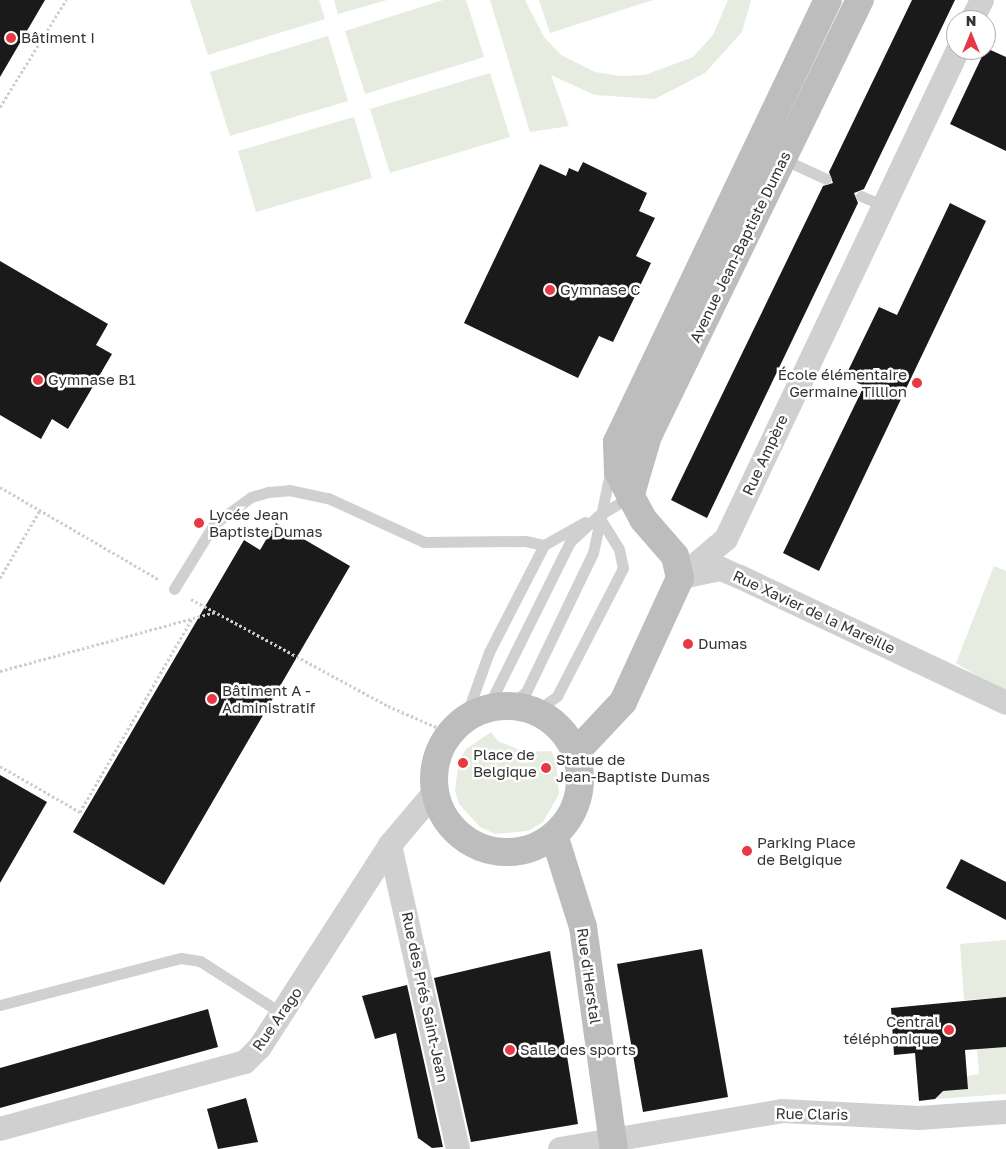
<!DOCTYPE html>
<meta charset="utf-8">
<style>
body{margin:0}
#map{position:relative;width:1006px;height:1149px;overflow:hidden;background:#fff;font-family:"Golos Text",sans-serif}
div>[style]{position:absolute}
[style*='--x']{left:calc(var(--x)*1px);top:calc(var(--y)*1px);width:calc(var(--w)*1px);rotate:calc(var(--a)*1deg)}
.green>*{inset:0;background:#e6ecdf}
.building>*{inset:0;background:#1a1a1a}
.path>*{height:3px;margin-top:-1.5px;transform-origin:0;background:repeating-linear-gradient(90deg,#cdcdcd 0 2.5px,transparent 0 5px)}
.lane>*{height:11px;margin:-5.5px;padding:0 5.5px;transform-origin:5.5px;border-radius:5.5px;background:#d0d0d0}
.street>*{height:24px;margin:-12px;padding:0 12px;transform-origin:12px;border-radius:12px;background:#d0d0d0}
.secondary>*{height:28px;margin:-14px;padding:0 14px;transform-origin:14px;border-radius:14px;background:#bdbdbd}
.secondary>.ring{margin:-14px;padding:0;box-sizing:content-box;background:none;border:28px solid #bdbdbd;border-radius:50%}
.dots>*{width:14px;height:14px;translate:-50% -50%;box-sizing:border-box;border:2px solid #fff;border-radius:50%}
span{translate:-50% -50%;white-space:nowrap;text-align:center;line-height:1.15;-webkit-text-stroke:5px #fff;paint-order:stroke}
.poi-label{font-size:15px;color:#333}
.left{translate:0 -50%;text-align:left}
.right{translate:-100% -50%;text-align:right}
.street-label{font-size:15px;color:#333}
.north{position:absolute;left:946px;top:10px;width:50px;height:50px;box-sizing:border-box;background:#fff;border:1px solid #adadad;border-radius:50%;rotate:0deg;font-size:14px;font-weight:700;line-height:20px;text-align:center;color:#333}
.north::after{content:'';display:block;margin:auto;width:18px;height:22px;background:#e63946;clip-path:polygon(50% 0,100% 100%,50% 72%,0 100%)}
</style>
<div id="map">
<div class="green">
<i style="clip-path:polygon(190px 0,319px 0,325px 19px,208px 55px)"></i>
<i style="clip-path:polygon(334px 0,387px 0,338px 14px)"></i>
<i style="clip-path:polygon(443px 0,466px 0,484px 57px,365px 94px,345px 31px)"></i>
<i style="clip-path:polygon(490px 0,525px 0,544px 37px,561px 55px,595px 72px,620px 76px,645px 75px,693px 57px,713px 35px,728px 0,751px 0,742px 32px,705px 73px,655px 99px,595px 95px,551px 75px,569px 126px,530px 132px)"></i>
<i style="clip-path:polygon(539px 0,653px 0,550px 33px)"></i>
<i style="clip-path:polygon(328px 36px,348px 101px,230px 136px,210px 72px)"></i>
<i style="clip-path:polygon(490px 73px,510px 137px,390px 173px,370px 109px)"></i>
<i style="clip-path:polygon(354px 117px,372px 178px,256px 212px,238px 151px)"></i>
<i style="clip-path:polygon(994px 566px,1006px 571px,1006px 694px,956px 663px)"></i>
<i style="clip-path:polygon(491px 732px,498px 741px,525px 752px,551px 751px,556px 761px,559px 794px,543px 822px,528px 831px,495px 834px,480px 827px,459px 804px,455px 790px,459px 761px,466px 749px)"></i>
<i style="clip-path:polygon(1006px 940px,1006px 997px,964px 1000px,960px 944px)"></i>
<i style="clip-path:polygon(1006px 1047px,1006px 1094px,935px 1099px,943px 1091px,968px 1089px,967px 1076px,979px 1074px,977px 1049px)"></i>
</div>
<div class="building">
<i style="clip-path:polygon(0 0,45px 0,0 77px)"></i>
<i style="clip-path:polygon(912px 0,955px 0,864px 189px,854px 193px,858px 203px,707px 518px,671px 500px,823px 186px,833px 183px,829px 172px)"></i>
<i style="clip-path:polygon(986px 48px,1006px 57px,1006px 151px,950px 124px)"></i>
<i style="clip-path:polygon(583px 162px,647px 193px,639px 211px,655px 218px,636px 256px,651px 263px,613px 342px,599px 336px,578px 378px,464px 323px,540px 164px,566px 176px,569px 168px,578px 172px)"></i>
<i style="clip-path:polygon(950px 203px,986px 221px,819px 571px,783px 553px,864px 386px,845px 377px,879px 307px,897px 315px)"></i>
<i style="clip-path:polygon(0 261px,108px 324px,96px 345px,112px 354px,68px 429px,52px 419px,41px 439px,0 415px)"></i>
<i style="clip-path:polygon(276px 523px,350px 566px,164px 885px,73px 832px,244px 540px,260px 550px)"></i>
<i style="clip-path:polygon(0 775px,47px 802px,0 883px)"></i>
<i style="clip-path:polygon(961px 859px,1006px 882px,1006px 920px,946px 888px)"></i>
<i style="clip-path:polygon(702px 949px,728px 1097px,643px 1112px,617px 964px)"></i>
<i style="clip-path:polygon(550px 951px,578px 1124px,471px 1142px,434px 978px)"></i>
<i style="clip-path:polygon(407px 985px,443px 1147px,432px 1148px,418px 1138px,396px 1033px,375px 1039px,362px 996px)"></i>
<i style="clip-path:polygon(1006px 997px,1006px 1047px,965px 1050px,968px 1089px,943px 1091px,935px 1099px,919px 1101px,915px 1053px,894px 1055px,891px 1008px)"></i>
<i style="clip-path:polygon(208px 1009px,218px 1047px,0 1108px,0 1068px)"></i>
<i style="clip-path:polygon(246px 1098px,258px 1142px,218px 1149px,207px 1109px)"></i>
</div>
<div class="path">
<i style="--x:0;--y:107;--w:126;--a:-58.3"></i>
<i style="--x:0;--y:487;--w:183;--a:30.2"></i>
<i style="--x:0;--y:578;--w:79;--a:-59.5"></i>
<i style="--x:191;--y:599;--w:224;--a:28.5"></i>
<i style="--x:388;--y:706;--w:68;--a:23.5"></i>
<i style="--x:0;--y:671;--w:223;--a:-15.3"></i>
<i style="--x:0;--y:766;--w:92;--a:29.9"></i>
<i style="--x:80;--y:812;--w:223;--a:-59.9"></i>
</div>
<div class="lane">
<i style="--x:783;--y:159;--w:47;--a:24.9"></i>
<i style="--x:861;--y:196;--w:25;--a:23"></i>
<i style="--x:174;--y:589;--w:76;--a:-58.4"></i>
<i style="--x:214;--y:524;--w:46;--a:-36.1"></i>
<i style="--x:251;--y:497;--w:18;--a:-16"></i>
<i style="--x:268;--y:492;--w:21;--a:-5"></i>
<i style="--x:289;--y:490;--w:40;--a:12"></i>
<i style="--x:328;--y:498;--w:106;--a:24.6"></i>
<i style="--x:424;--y:542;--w:101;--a:-0.6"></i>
<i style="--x:525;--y:541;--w:19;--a:12"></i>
<i style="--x:508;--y:706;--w:23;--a:-38"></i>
<i style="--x:526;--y:692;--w:154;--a:-64.3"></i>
<i style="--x:593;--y:553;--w:87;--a:-78"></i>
<i style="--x:487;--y:709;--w:186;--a:-63.6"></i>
<i style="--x:570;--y:542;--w:38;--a:-43"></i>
<i style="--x:598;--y:516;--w:37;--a:-31"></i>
<i style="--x:529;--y:709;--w:13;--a:-9"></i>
<i style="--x:542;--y:707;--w:19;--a:-36"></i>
<i style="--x:557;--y:696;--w:144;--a:-62.7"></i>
<i style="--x:623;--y:568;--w:19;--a:-102"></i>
<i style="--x:619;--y:549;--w:39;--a:-122"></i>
<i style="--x:465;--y:719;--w:71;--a:-70.3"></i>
<i style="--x:489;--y:652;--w:120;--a:-62.8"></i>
<i style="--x:544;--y:545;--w:47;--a:-29.3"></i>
<i style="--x:0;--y:1005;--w:187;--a:-14.6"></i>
<i style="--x:181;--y:958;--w:19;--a:9"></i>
<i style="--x:200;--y:961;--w:98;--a:32.6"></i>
</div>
<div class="street">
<i style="--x:972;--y:20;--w:22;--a:-63"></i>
<i style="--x:687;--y:576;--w:35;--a:-12"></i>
<i style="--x:721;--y:569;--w:21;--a:23"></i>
<i style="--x:740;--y:577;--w:294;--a:25.3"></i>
<i style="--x:680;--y:578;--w:60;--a:-40.3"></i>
<i style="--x:726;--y:539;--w:541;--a:-64.62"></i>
<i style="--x:390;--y:845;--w:312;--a:77.4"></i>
<i style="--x:0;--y:1129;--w:254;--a:-15.3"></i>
<i style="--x:245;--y:1062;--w:21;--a:-45"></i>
<i style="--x:260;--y:1047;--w:240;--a:-57.2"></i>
<i style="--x:390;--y:845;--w:70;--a:-49.7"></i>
<i style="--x:560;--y:1149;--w:225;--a:-9.7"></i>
<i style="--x:782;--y:1111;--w:137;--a:2.9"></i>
<i style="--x:919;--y:1118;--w:87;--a:-3.9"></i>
</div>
<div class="secondary">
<i style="--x:630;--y:497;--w:64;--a:-73.6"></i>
<i style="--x:648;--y:436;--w:485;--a:-64.1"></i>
<i class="ring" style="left:434px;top:706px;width:118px;height:118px"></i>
<i style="--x:576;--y:752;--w:69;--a:-46.8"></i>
<i style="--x:623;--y:702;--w:136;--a:-65.3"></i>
<i style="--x:680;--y:578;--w:23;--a:-103"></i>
<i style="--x:675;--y:556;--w:49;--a:-130.9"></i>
<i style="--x:643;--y:519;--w:53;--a:-118"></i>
<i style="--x:618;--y:472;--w:30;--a:-92"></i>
<i style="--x:617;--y:442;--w:490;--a:-64.5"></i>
<i style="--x:554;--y:835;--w:96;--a:72.5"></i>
<i style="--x:583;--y:927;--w:224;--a:82.1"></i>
</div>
<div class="dots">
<i style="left:11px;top:38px;background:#e63946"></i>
<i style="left:550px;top:290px;background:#e63946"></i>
<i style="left:38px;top:380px;background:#e63946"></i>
<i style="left:917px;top:383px;background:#e63946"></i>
<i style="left:199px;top:523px;background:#e63946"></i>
<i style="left:688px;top:644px;background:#e63946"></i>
<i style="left:212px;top:699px;background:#e63946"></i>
<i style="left:463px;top:763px;background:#e63946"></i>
<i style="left:546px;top:768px;background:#e63946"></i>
<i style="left:747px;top:851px;background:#e63946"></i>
<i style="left:949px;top:1030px;background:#e63946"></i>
<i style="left:510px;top:1050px;background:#e63946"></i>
</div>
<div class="poi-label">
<span class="left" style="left:21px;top:38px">Bâtiment I</span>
<span class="left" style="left:560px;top:290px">Gymnase C</span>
<span class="right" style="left:907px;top:383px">École élémentaire<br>Germaine Tillion</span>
<span class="left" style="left:48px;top:380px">Gymnase B1</span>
<span class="left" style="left:209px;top:523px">Lycée Jean<br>Baptiste Dumas</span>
<span class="left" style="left:698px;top:644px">Dumas</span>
<span class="left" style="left:222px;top:699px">Bâtiment A -<br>Administratif</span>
<span class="left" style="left:473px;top:763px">Place de<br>Belgique</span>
<span class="left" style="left:556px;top:768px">Statue de<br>Jean-Baptiste Dumas</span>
<span class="left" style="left:757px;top:851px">Parking Place<br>de Belgique</span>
<span class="right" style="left:939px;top:1030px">Central<br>téléphonique</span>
<span class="left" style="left:520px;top:1050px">Salle des sports</span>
</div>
<div class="street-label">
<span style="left:740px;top:247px;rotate:-64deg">Avenue Jean-Baptiste Dumas</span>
<span style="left:765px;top:455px;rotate:-65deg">Rue Ampère</span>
<span style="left:814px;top:612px;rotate:25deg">Rue Xavier de la Mareille</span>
<span style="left:589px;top:976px;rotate:82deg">Rue d'Herstal</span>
<span style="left:425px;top:997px;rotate:78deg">Rue des Prés Saint-Jean</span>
<span style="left:277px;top:1019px;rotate:-55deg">Rue Arago</span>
<span style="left:812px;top:1114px;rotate:1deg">Rue Claris</span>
</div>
<div class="north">N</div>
</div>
